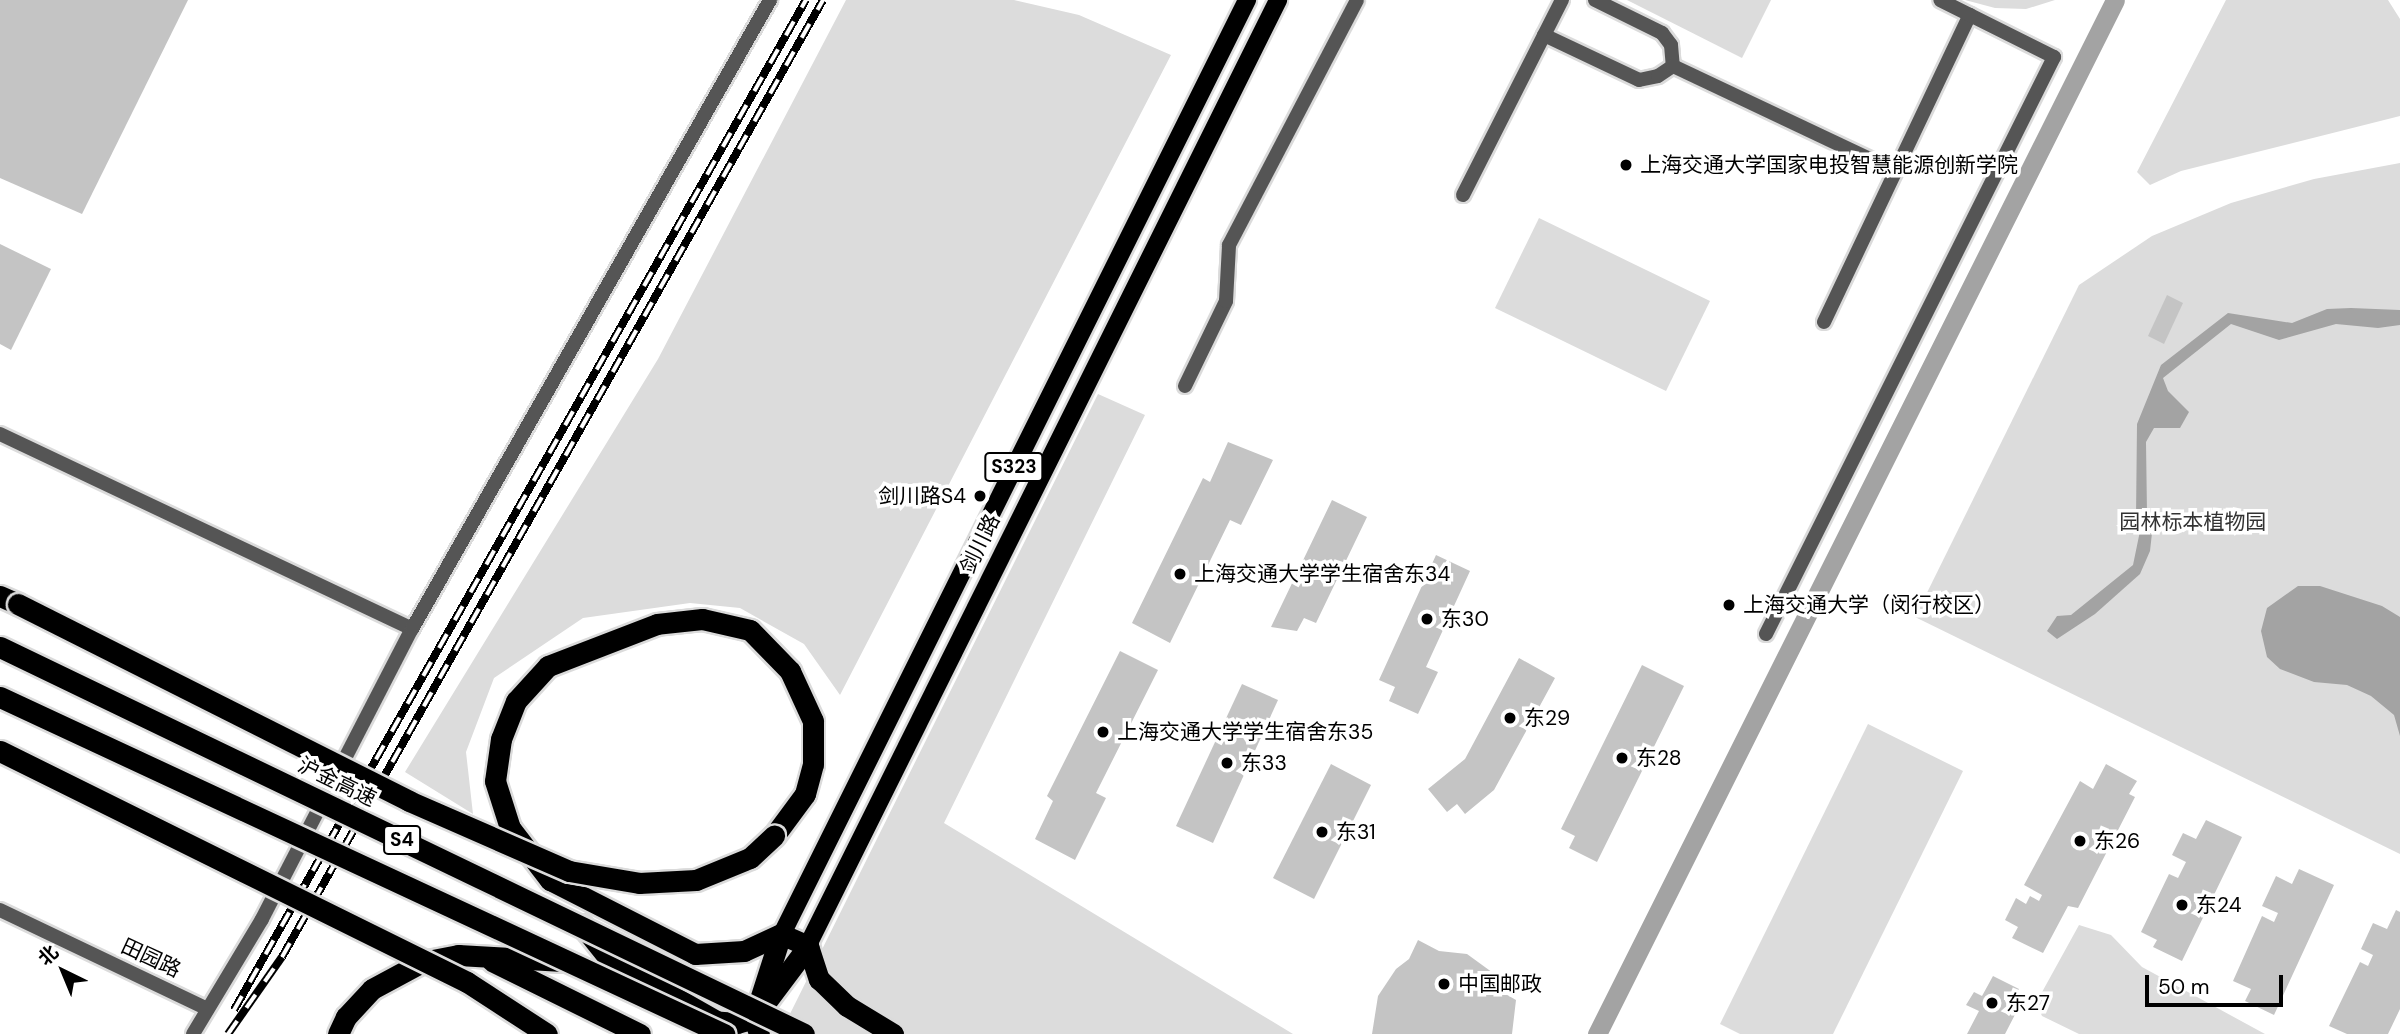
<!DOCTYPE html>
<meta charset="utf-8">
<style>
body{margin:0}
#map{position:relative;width:2400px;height:1034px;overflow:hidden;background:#fff;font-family:"DM Sans","Noto Sans SC",sans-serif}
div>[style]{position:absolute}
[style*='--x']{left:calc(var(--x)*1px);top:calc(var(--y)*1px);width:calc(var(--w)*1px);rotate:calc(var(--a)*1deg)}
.green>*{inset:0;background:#dcdcdc}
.water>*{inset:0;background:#a3a3a3}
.canal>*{height:19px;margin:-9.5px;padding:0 9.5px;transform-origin:9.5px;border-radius:9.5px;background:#a3a3a3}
.building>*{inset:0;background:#c4c4c4}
.roads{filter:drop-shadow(2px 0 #dbdbdb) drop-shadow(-2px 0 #dbdbdb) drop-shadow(0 2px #dbdbdb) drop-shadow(0 -2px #dbdbdb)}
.street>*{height:14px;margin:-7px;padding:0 7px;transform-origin:7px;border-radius:7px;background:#555}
.primary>*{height:18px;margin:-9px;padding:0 9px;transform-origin:9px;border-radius:9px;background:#000}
.highway>*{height:21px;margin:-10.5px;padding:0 10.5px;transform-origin:10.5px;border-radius:10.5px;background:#000}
.rail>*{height:8px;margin-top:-4px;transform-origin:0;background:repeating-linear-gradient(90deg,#fff 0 16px,#000 0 32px);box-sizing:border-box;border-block:2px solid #000}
.bridges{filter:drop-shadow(2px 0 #dbdbdb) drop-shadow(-2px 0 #dbdbdb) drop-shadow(0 2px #dbdbdb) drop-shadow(0 -2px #dbdbdb)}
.highway-bridge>*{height:21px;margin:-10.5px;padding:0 10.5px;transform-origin:10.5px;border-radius:10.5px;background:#000}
.dots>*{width:19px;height:19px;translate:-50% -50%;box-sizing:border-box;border:4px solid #fff;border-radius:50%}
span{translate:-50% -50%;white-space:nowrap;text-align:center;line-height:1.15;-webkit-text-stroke:7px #fff;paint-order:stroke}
.shield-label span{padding:2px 5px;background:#fff;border:2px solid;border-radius:5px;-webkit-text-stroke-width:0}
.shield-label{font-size:19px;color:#000;font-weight:700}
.poi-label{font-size:21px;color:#000}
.left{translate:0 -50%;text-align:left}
.right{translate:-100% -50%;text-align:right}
.park-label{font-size:21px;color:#333}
.street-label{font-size:21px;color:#000}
.north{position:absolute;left:28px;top:936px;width:70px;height:70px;-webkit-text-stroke:5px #fff;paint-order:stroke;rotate:317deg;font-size:19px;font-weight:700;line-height:28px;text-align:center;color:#000}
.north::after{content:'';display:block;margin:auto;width:24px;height:32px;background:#000;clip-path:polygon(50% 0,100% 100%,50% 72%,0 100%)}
.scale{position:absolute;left:2145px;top:975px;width:138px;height:32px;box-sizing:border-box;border:4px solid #000;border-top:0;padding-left:9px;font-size:21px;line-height:24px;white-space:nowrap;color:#000;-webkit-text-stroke:5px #fff;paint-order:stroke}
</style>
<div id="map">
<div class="green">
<i style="clip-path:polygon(846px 0,1014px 0,1079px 15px,1171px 55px,840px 695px,804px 644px,740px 608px,690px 603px,583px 618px,494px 678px,466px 752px,473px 814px,405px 772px,658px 359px)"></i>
<i style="clip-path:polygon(1627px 0,1771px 0,1742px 58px)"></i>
<i style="clip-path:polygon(1965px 0,2055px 0,2026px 9px,1995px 8px)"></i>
<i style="clip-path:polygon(2226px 0,2388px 0,2400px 19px,2400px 116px,2181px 171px,2150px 185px,2137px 172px)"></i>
<i style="clip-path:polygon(2400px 163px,2400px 854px,1915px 617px,2079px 285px,2152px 236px,2231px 203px,2314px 179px)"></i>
<i style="clip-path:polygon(1539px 218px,1710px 301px,1666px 391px,1495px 308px)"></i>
<i style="clip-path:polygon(1098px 394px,1145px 415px,944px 823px,1293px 1034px,780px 1034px)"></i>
<i style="clip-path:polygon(1868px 724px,1963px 771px,1833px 1034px,1740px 1034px,1720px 1024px)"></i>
<i style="clip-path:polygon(2079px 925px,2111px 935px,2142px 967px,2265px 1034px,2079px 1034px,2042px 1016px,2036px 1003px)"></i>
</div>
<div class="water">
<i style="clip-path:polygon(2351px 308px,2400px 310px,2400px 325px,2378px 328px,2336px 324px,2279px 340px,2231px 324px,2163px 378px,2168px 391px,2189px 412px,2180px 428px,2154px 428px,2146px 442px,2147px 513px,2153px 524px,2150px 551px,2140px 574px,2095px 614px,2057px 639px,2047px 631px,2057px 616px,2071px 615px,2133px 565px,2140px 531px,2136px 518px,2137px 424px,2161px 365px,2228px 313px,2292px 323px,2327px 309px)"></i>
<i style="clip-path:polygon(2298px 586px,2320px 586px,2382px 606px,2400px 617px,2400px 736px,2394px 715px,2371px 696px,2347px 685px,2314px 682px,2280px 669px,2267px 657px,2261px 631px,2267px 608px)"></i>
</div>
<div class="canal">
<i style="--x:1597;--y:1034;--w:1156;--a:-63.39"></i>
</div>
<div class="building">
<i style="clip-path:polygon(0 0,188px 0,82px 214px,0 178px)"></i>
<i style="clip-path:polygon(0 244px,51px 269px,11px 350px,0 344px)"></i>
<i style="clip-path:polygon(2167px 295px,2183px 303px,2164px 344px,2148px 336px)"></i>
<i style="clip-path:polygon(1228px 442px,1273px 460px,1241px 525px,1230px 520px,1170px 643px,1132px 623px,1203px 478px,1210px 482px)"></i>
<i style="clip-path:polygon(1332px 500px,1367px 517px,1316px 623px,1304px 618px,1297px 631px,1271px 627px)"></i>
<i style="clip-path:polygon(1436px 555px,1470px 571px,1426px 667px,1438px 672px,1418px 714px,1389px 701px,1395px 687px,1379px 680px)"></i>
<i style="clip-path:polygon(1120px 651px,1158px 670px,1096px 793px,1106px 798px,1075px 860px,1035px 839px,1053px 801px,1047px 796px)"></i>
<i style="clip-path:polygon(1519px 658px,1555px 678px,1494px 790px,1465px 814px,1457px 804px,1447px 812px,1428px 789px,1465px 759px)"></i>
<i style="clip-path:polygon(1642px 665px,1684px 686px,1597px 862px,1569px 848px,1575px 836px,1561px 829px)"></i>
<i style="clip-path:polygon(1242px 684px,1278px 700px,1213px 843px,1176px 826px)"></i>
<i style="clip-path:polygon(1331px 764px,1371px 785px,1314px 899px,1273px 878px)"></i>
<i style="clip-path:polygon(2106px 764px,2137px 781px,2129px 794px,2135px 797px,2078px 908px,2068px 906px,2043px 953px,2012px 938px,2018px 927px,2005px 920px,2016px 898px,2026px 904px,2030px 896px,2039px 901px,2042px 895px,2024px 885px,2080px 781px,2093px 789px)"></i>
<i style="clip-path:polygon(2206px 820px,2242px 837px,2182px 961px,2153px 947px,2157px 940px,2141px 932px,2169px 874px,2178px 878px,2186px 862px,2172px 855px,2183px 833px,2196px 839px)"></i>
<i style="clip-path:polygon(2299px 869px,2334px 885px,2274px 1015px,2245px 1001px,2251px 989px,2233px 981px,2262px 916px,2274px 922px,2278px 913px,2262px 906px,2276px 876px,2292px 884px)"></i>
<i style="clip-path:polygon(2396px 910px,2400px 912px,2400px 1009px,2388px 1034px,2347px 1034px,2329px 1026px,2360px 962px,2368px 966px,2373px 955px,2361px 949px,2373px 923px,2387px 929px)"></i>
<i style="clip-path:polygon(1418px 940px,1439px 951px,1467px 954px,1500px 978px,1502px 992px,1516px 1000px,1512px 1034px,1372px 1034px,1378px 996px,1396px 969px,1409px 959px)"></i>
<i style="clip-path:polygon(1993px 976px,2019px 989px,2012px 1001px,2020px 1005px,2005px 1034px,1967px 1034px,1979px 1011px,1966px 1005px,1974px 992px,1982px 996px)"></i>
</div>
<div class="roads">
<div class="street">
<i style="--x:1595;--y:0;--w:75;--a:26.2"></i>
<i style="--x:1662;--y:33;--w:15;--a:53"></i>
<i style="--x:1671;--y:45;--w:21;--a:85"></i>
<i style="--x:1544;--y:35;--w:105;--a:25.3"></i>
<i style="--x:1639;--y:80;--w:19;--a:-12"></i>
<i style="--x:1658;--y:76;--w:18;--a:-34"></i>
<i style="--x:1673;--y:66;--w:246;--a:25.3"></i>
<i style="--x:1463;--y:195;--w:219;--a:-63.1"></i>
<i style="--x:1824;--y:322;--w:340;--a:-64.6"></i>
<i style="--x:1185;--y:386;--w:94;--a:-64.2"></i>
<i style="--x:1226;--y:301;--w:56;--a:-86.9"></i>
<i style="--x:1229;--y:245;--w:276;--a:-62.4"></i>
<i style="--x:0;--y:434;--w:456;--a:25.3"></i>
<i style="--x:1766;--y:634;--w:645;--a:-63.47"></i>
<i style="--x:2054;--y:57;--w:127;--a:-153.4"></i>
<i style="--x:0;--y:910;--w:230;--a:25.5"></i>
<i style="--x:193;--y:1034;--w:134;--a:-59"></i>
<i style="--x:262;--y:919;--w:326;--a:-62.7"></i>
<i style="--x:412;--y:629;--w:724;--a:-60.35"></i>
</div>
<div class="primary">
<i style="--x:776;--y:946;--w:1057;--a:-63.53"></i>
<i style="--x:802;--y:957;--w:1069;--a:-63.55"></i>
</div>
<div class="highway">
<i style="--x:0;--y:596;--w:20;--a:24"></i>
<i style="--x:774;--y:836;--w:52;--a:-53.6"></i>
<i style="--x:805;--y:794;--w:31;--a:-75"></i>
<i style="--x:813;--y:764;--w:43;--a:-90"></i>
<i style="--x:813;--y:721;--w:55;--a:-114.7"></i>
<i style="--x:790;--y:671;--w:57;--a:-134.3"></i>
<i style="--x:750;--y:630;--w:49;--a:-167.1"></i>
<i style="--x:702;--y:619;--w:45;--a:173.7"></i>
<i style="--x:657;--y:624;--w:117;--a:158.9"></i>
<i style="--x:548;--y:666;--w:47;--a:132.4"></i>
<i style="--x:516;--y:701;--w:41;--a:111.5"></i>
<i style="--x:501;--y:739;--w:42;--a:98.1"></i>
<i style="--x:495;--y:781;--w:49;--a:72.3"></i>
<i style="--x:510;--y:828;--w:66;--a:52.4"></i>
<i style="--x:550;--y:880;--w:163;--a:27"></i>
<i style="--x:695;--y:954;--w:49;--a:-3.5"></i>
<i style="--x:744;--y:951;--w:41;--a:-24.7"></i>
<i style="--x:781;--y:934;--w:30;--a:24"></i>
<i style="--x:808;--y:946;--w:35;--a:72"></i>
<i style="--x:819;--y:979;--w:39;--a:44"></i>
<i style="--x:847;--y:1006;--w:54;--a:31.3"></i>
<i style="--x:582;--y:925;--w:46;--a:51.1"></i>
<i style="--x:611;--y:961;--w:121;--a:29.7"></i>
<i style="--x:492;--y:961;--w:165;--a:26.3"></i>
<i style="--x:697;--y:1020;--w:40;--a:4.3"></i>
<i style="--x:737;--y:1023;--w:18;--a:-16"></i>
<i style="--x:754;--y:1018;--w:90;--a:-53.1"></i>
<i style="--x:338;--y:1034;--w:19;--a:-65"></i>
<i style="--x:346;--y:1017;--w:38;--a:-47"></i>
<i style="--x:372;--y:989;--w:57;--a:-28.4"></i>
<i style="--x:422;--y:962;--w:37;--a:-11"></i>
<i style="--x:458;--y:955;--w:105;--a:3.3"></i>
<i style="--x:759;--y:1034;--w:17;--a:-107"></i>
<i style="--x:754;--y:1018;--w:88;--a:-72.2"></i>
</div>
</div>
<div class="rail">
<i style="--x:234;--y:1010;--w:1161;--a:-60.48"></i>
<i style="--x:228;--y:1034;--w:94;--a:-55"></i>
<i style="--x:282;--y:957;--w:1099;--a:-60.52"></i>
</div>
<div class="bridges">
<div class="highway-bridge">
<i style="--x:18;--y:604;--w:438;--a:26.7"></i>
<i style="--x:409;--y:801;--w:175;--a:23.6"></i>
<i style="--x:569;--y:871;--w:71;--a:9.7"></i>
<i style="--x:639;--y:883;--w:57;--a:-3"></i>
<i style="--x:696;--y:880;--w:58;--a:-22.2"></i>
<i style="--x:750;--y:858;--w:33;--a:-43"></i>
<i style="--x:0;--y:647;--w:892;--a:25.7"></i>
<i style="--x:0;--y:697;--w:799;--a:24.96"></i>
<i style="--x:0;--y:751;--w:521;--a:26.32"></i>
<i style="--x:467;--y:982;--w:95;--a:33"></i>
</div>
</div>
<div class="dots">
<i style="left:1626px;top:165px;background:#000"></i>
<i style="left:980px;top:496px;background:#000"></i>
<i style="left:1180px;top:574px;background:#000"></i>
<i style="left:1729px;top:605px;background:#000"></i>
<i style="left:1427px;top:619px;background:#000"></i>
<i style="left:1510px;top:718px;background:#000"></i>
<i style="left:1103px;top:732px;background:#000"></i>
<i style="left:1622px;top:758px;background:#000"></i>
<i style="left:1227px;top:763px;background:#000"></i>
<i style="left:1322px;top:832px;background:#000"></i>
<i style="left:2080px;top:841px;background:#000"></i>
<i style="left:2182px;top:905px;background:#000"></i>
<i style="left:1444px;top:984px;background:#000"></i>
<i style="left:1992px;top:1003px;background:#000"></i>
</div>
<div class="shield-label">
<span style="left:1014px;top:467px">S323</span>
<span style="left:402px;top:840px">S4</span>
</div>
<div class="poi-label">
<span class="left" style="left:1640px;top:165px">上海交通大学国家电投智慧能源创新学院</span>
<span class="right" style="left:966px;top:496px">剑川路S4</span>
<span class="left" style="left:1194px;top:574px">上海交通大学学生宿舍东34</span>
<span class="left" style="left:1743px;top:605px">上海交通大学（闵行校区）</span>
<span class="left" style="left:1441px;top:619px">东30</span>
<span class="left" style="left:1524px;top:718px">东29</span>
<span class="left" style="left:1117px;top:732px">上海交通大学学生宿舍东35</span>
<span class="left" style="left:1636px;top:758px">东28</span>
<span class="left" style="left:1241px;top:763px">东33</span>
<span class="left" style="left:1336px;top:832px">东31</span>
<span class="left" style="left:2094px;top:841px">东26</span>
<span class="left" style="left:2196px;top:905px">东24</span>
<span class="left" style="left:1458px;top:984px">中国邮政</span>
<span class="left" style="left:2006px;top:1003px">东27</span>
</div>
<div class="park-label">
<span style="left:2193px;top:522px">园林标本植物园</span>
</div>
<div class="street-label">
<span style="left:980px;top:544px;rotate:-64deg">剑川路</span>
<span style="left:337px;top:782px;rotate:26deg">沪金高速</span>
<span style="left:151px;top:958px;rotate:25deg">田园路</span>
</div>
<div class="north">北</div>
<div class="scale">50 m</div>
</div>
